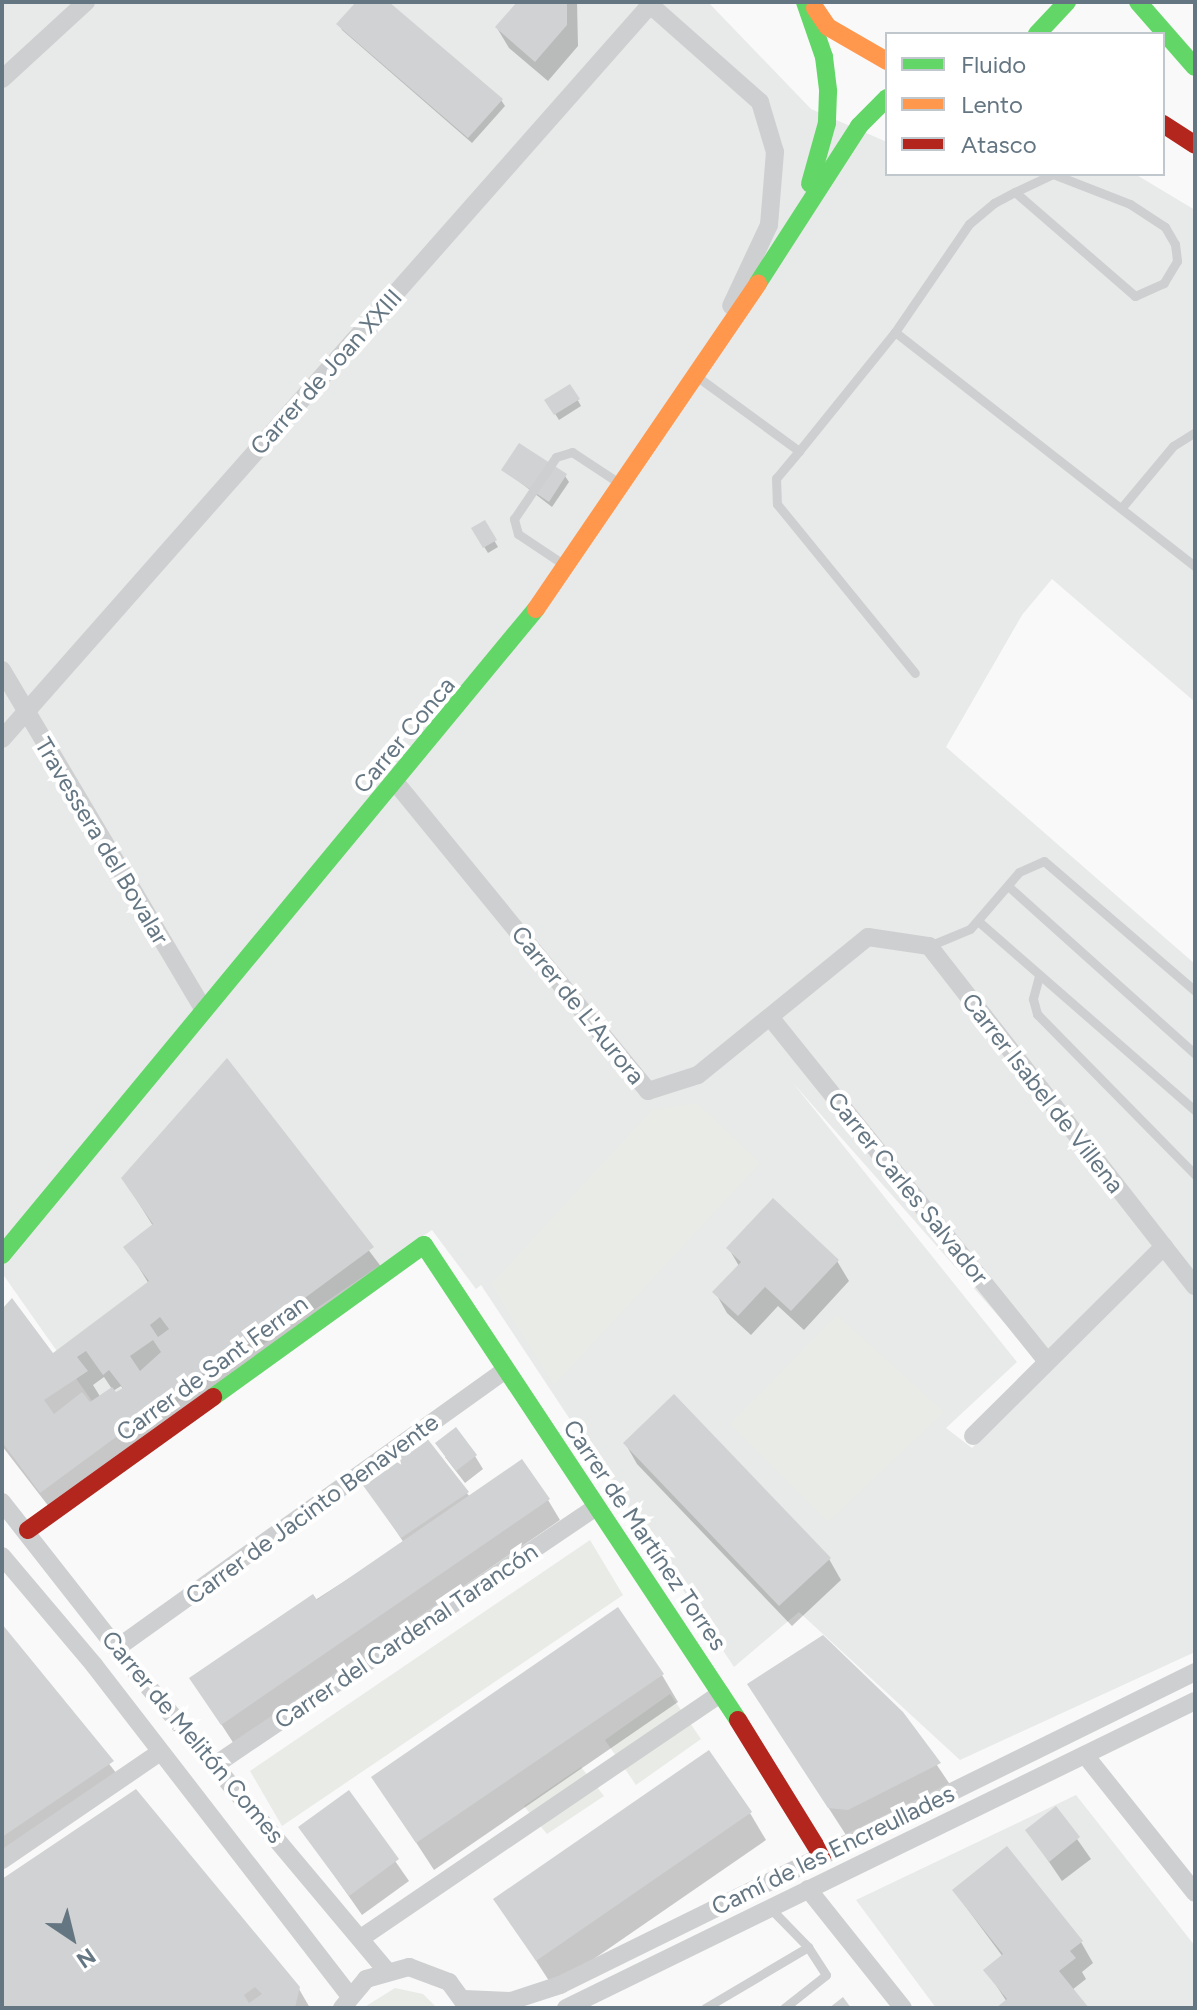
<!DOCTYPE html>
<meta charset="utf-8">
<style>
body{margin:0}
#map{position:relative;width:1197px;height:2010px;overflow:hidden;background:#f9f9f9;font-family:Figtree,sans-serif}
div>[style]{position:absolute}
[style*='--x']{left:calc(var(--x)*1px);top:calc(var(--y)*1px);width:calc(var(--w)*1px);rotate:calc(var(--a)*1deg)}
.built>*{inset:0;background:#e8e9e9}
.green>*{inset:0;background:#e8ebe6}
.shadow>*{inset:0;background:#0003}
.building>*{inset:0;background:#d0d2d3}
.lane>*{height:9px;margin:-4.5px;padding:0 4.5px;transform-origin:4.5px;border-radius:4.5px;background:#cecfd0}
.street>*{height:18px;margin:-9px;padding:0 9px;transform-origin:9px;border-radius:9px;background:#cecfd0}
.fast>*{height:18px;margin:-9px;padding:0 9px;transform-origin:9px;border-radius:9px;background:#63d668}
.slow>*{height:18px;margin:-9px;padding:0 9px;transform-origin:9px;border-radius:9px;background:#ff974d}
.jam>*{height:18px;margin:-9px;padding:0 9px;transform-origin:9px;border-radius:9px;background:#b3261e}
span{translate:-50% -50%;white-space:nowrap;text-align:center;line-height:1.15;-webkit-text-stroke:8px #fff;paint-order:stroke}
.street-label{font-size:24px;color:#657683}
.frame{position:absolute;inset:0;border:4px solid #657683;pointer-events:none}
.legend{position:absolute;left:885px;top:32px;width:280px;height:144px;box-sizing:border-box;background:#fff;border:2px solid #c1c8cd;margin:0;padding:10px 14px;list-style:none;font-size:24px;color:#657683}
.legend li{display:flex;align-items:center;gap:16px;height:40px}
.legend b{width:40px;border:2px solid #c1c8cd}
.north{position:absolute;left:32px;top:1898px;width:80px;height:80px;-webkit-text-stroke:6px #fff;paint-order:stroke;rotate:145deg;font-size:22px;font-weight:700;line-height:32px;text-align:center;color:#657683}
.north::after{content:'';display:block;margin:auto;width:28px;height:36px;background:#657683;clip-path:polygon(50% 0,100% 100%,50% 72%,0 100%)}
</style>
<div id="map">
<div class="built">
<i style="clip-path:polygon(evenodd,2px 2px,708px 2px,811px 109px,887px 142px,887px 174px,1135px 174px,1195px 210px,1195px 702px,1052px 579px,1022px 615px,946px 747px,1195px 964px,1195px 1652px,960px 1760px,799px 1612px,734px 1667px,481px 1285px,476px 1289px,432px 1230px,120px 1441px,2px 1273px,2px 2px,793px 1083px,1046px 1370px,972px 1448px,946px 1428px,1017px 1362px,793px 1083px)"></i>
<i style="clip-path:polygon(1076px 1795px,1195px 1946px,1195px 2008px,936px 2008px,856px 1900px)"></i>
</div>
<div class="green">
<i style="clip-path:polygon(697px 1103px,760px 1163px,554px 1385px,491px 1284px,652px 1110px)"></i>
<i style="clip-path:polygon(837px 1315px,944px 1412px,828px 1522px,730px 1424px)"></i>
<i style="clip-path:polygon(590px 1540px,623px 1595px,282px 1826px,250px 1771px)"></i>
<i style="clip-path:polygon(670px 1694px,701px 1739px,636px 1785px,605px 1740px)"></i>
<i style="clip-path:polygon(581px 1767px,604px 1796px,547px 1834px,524px 1806px)"></i>
<i style="clip-path:polygon(395px 1988px,423px 1994px,437px 2008px,363px 2008px)"></i>
</div>
<div class="shadow">
<i style="clip-path:polygon(358px 2px,386px 2px,501px 100px,505px 106px,472px 143px,342px 30px,339px 24px)"></i>
<i style="clip-path:polygon(519px 2px,577px 2px,578px 46px,548px 81px,509px 48px,497px 28px)"></i>
<i style="clip-path:polygon(570px 386px,581px 406px,559px 420px,547px 401px)"></i>
<i style="clip-path:polygon(504px 470px,565px 476px,569px 482px,552px 507px)"></i>
<i style="clip-path:polygon(484px 523px,498px 547px,488px 553px,473px 529px)"></i>
<i style="clip-path:polygon(evenodd,227px 1061px,388px 1276px,53px 1512px,2px 1446px,2px 1312px,52px 1356px,149px 1284px,126px 1247px,153px 1226px,123px 1178px,227px 1061px,104px 1377px,112px 1389px,101px 1398px,93px 1385px,104px 1377px,227px 1061px,121px 1386px,124px 1390px,116px 1395px,113px 1391px,121px 1386px)"></i>
<i style="clip-path:polygon(729px 1249px,837px 1261px,849px 1281px,804px 1330px,778px 1306px,751px 1335px,727px 1313px,715px 1292px,739px 1266px)"></i>
<i style="clip-path:polygon(426px 1440px,470px 1497px,548px 1500px,560px 1520px,234px 1744px,192px 1679px,404px 1543px,365px 1484px)"></i>
<i style="clip-path:polygon(625px 1443px,829px 1559px,841px 1580px,792px 1626px,637px 1464px)"></i>
<i style="clip-path:polygon(475px 1456px,483px 1469px,465px 1483px,445px 1457px)"></i>
<i style="clip-path:polygon(2px 1627px,124px 1783px,2px 1856px)"></i>
<i style="clip-path:polygon(662px 1675px,678px 1702px,434px 1870px,374px 1778px)"></i>
<i style="clip-path:polygon(749px 1685px,902px 1713px,955px 1792px,846px 1835px)"></i>
<i style="clip-path:polygon(348px 1793px,409px 1881px,362px 1915px,301px 1828px)"></i>
<i style="clip-path:polygon(1056px 1809px,1091px 1859px,1062px 1881px,1028px 1831px)"></i>
<i style="clip-path:polygon(750px 1813px,766px 1840px,553px 1987px,496px 1899px)"></i>
<i style="clip-path:polygon(2px 1881px,299px 1989px,310px 2008px,2px 2008px)"></i>
<i style="clip-path:polygon(954px 1891px,1081px 1942px,1093px 1963px,1082px 1972px,1086px 1979px,1072px 1990px,1086px 2008px,1000px 2008px,1007px 2002px,986px 1970px,1003px 1957px)"></i>
</div>
<div class="building">
<i style="clip-path:polygon(356px 2px,389px 2px,503px 99px,468px 138px,336px 24px)"></i>
<i style="clip-path:polygon(517px 2px,567px 2px,567px 25px,535px 62px,495px 27px)"></i>
<i style="clip-path:polygon(570px 384px,580px 399px,554px 415px,544px 400px)"></i>
<i style="clip-path:polygon(519px 443px,567px 474px,549px 502px,501px 470px)"></i>
<i style="clip-path:polygon(485px 520px,497px 540px,483px 548px,471px 528px)"></i>
<i style="clip-path:polygon(evenodd,227px 1058px,374px 1247px,40px 1493px,2px 1442px,2px 1309px,12px 1298px,53px 1353px,149px 1281px,123px 1247px,153px 1224px,121px 1178px,227px 1058px,160px 1317px,169px 1329px,158px 1337px,150px 1325px,160px 1317px,227px 1058px,153px 1340px,161px 1352px,140px 1371px,130px 1356px,153px 1340px,227px 1058px,86px 1351px,103px 1375px,109px 1370px,123px 1388px,116px 1392px,112px 1387px,90px 1402px,82px 1392px,54px 1414px,44px 1400px,88px 1371px,77px 1357px,86px 1351px)"></i>
<i style="clip-path:polygon(773px 1198px,839px 1260px,791px 1311px,765px 1287px,738px 1316px,712px 1292px,741px 1262px,726px 1248px)"></i>
<i style="clip-path:polygon(674px 1394px,831px 1558px,779px 1606px,623px 1443px)"></i>
<i style="clip-path:polygon(456px 1427px,477px 1455px,456px 1471px,435px 1443px)"></i>
<i style="clip-path:polygon(426px 1437px,469px 1492px,401px 1538px,362px 1484px)"></i>
<i style="clip-path:polygon(522px 1459px,550px 1499px,221px 1725px,189px 1678px,313px 1594px,317px 1600px)"></i>
<i style="clip-path:polygon(618px 1607px,664px 1674px,416px 1843px,371px 1777px)"></i>
<i style="clip-path:polygon(2px 1624px,114px 1761px,2px 1837px)"></i>
<i style="clip-path:polygon(823px 1635px,903px 1712px,941px 1763px,848px 1810px,828px 1808px,747px 1684px)"></i>
<i style="clip-path:polygon(709px 1750px,752px 1812px,536px 1961px,493px 1899px)"></i>
<i style="clip-path:polygon(evenodd,136px 1789px,300px 1987px,295px 2008px,2px 2008px,2px 1879px,136px 1789px,255px 1987px,262px 1994px,249px 2003px,244px 1995px,255px 1987px)"></i>
<i style="clip-path:polygon(349px 1790px,399px 1859px,349px 1896px,298px 1827px)"></i>
<i style="clip-path:polygon(1056px 1806px,1080px 1837px,1049px 1862px,1025px 1830px)"></i>
<i style="clip-path:polygon(1007px 1846px,1083px 1941px,1070px 1951px,1076px 1958px,1059px 1971px,1089px 2008px,996px 2008px,1007px 1999px,983px 1970px,1003px 1954px,952px 1890px)"></i>
<i style="clip-path:polygon(843px 1997px,851px 2008px,829px 2008px)"></i>
</div>
<div class="lane">
<i style="--x:895;--y:332;--w:131;--a:-55.6"></i>
<i style="--x:969;--y:224;--w:33;--a:-40"></i>
<i style="--x:994;--y:203;--w:24;--a:-28"></i>
<i style="--x:1015;--y:192;--w:42;--a:-25.3"></i>
<i style="--x:1053;--y:174;--w:83;--a:21.3"></i>
<i style="--x:1130;--y:204;--w:42;--a:33.3"></i>
<i style="--x:1165;--y:227;--w:20;--a:60"></i>
<i style="--x:1175;--y:244;--w:17;--a:83"></i>
<i style="--x:1177;--y:261;--w:26;--a:121"></i>
<i style="--x:1164;--y:283;--w:32;--a:156"></i>
<i style="--x:1135;--y:296;--w:159;--a:-139.1"></i>
<i style="--x:699;--y:378;--w:124;--a:36.1"></i>
<i style="--x:799;--y:451;--w:153;--a:-51.1"></i>
<i style="--x:895;--y:332;--w:380;--a:38"></i>
<i style="--x:799;--y:451;--w:35;--a:130"></i>
<i style="--x:776;--y:478;--w:26;--a:88"></i>
<i style="--x:777;--y:504;--w:218;--a:50.8"></i>
<i style="--x:1123;--y:506;--w:78;--a:-50.2"></i>
<i style="--x:1173;--y:446;--w:26;--a:-32"></i>
<i style="--x:563;--y:564;--w:54;--a:-146.3"></i>
<i style="--x:518;--y:534;--w:16;--a:-105"></i>
<i style="--x:514;--y:519;--w:75;--a:-55.9"></i>
<i style="--x:556;--y:457;--w:17;--a:-17"></i>
<i style="--x:572;--y:452;--w:56;--a:33.4"></i>
<i style="--x:1008;--y:886;--w:251;--a:41.9"></i>
<i style="--x:978;--y:921;--w:288;--a:41.1"></i>
<i style="--x:929;--y:946;--w:44;--a:-22.5"></i>
<i style="--x:970;--y:929;--w:75;--a:-49.3"></i>
<i style="--x:1019;--y:872;--w:27;--a:-24"></i>
<i style="--x:1044;--y:861;--w:199;--a:40.7"></i>
<i style="--x:1039;--y:976;--w:24;--a:105"></i>
<i style="--x:1033;--y:999;--w:16;--a:75"></i>
<i style="--x:1037;--y:1014;--w:226;--a:45.5"></i>
<i style="--x:770;--y:1908;--w:54;--a:45.7"></i>
<i style="--x:808;--y:1947;--w:33;--a:57"></i>
<i style="--x:826;--y:1975;--w:53;--a:141.8"></i>
<i style="--x:705;--y:2008;--w:120;--a:-30.6"></i>
</div>
<div class="street">
<i style="--x:647;--y:2;--w:151;--a:41.5"></i>
<i style="--x:760;--y:102;--w:52;--a:73.3"></i>
<i style="--x:775;--y:152;--w:73;--a:94.7"></i>
<i style="--x:769;--y:225;--w:89;--a:115.1"></i>
<i style="--x:2;--y:79;--w:114;--a:-42.5"></i>
<i style="--x:2;--y:670;--w:395;--a:59.3"></i>
<i style="--x:2;--y:739;--w:979;--a:-48.56"></i>
<i style="--x:396;--y:783;--w:398;--a:50.7"></i>
<i style="--x:648;--y:1091;--w:52;--a:-17.7"></i>
<i style="--x:698;--y:1075;--w:219;--a:-39.1"></i>
<i style="--x:868;--y:937;--w:62;--a:8.4"></i>
<i style="--x:929;--y:946;--w:432;--a:52"></i>
<i style="--x:770;--y:1017;--w:440;--a:51.2"></i>
<i style="--x:973;--y:1436;--w:269;--a:-44.8"></i>
<i style="--x:2;--y:1502;--w:207;--a:51.9"></i>
<i style="--x:130;--y:1665;--w:398;--a:50"></i>
<i style="--x:2;--y:1556;--w:143;--a:49.8"></i>
<i style="--x:94;--y:1665;--w:417;--a:52.3"></i>
<i style="--x:117;--y:1648;--w:478;--a:-35.6"></i>
<i style="--x:1085;--y:1755;--w:176;--a:51.4"></i>
<i style="--x:215;--y:1765;--w:460;--a:-34.1"></i>
<i style="--x:2;--y:1860;--w:190;--a:-34.3"></i>
<i style="--x:808;--y:1889;--w:152;--a:51.4"></i>
<i style="--x:361;--y:1938;--w:435;--a:-34.2"></i>
<i style="--x:464;--y:1999;--w:47;--a:2.4"></i>
<i style="--x:511;--y:2001;--w:52;--a:-18.1"></i>
<i style="--x:560;--y:1985;--w:708;--a:-26.24"></i>
<i style="--x:342;--y:2008;--w:38;--a:-50"></i>
<i style="--x:366;--y:1979;--w:45;--a:-15.6"></i>
<i style="--x:409;--y:1967;--w:43;--a:20.6"></i>
<i style="--x:449;--y:1982;--w:32;--a:54"></i>
<i style="--x:566;--y:2008;--w:700;--a:-26.02"></i>
</div>
<div class="fast">
<i style="--x:805;--y:2;--w:58;--a:70.9"></i>
<i style="--x:824;--y:57;--w:35;--a:83"></i>
<i style="--x:828;--y:92;--w:31;--a:92"></i>
<i style="--x:827;--y:123;--w:63;--a:105.6"></i>
<i style="--x:1138;--y:2;--w:86;--a:48.8"></i>
<i style="--x:1037;--y:34;--w:44;--a:-46.8"></i>
<i style="--x:758;--y:283;--w:187;--a:-57.2"></i>
<i style="--x:859;--y:126;--w:40;--a:-45"></i>
<i style="--x:2;--y:1255;--w:838;--a:-50.42"></i>
<i style="--x:213;--y:1397;--w:260;--a:-35.8"></i>
<i style="--x:424;--y:1245;--w:569;--a:56.53"></i>
</div>
<div class="slow">
<i style="--x:815;--y:8;--w:23;--a:56"></i>
<i style="--x:828;--y:27;--w:68;--a:30"></i>
<i style="--x:536;--y:609;--w:394;--a:-55.7"></i>
</div>
<div class="jam">
<i style="--x:1163;--y:124;--w:38;--a:33"></i>
<i style="--x:28;--y:1530;--w:228;--a:-35.7"></i>
<i style="--x:738;--y:1720;--w:160;--a:58.3"></i>
</div>
<div class="street-label">
<span style="left:326px;top:372px;rotate:-48deg">Carrer de Joan XXIII</span>
<span style="left:404px;top:735px;rotate:-50deg">Carrer Conca</span>
<span style="left:102px;top:841px;rotate:59deg">Travessera del Bovalar</span>
<span style="left:578px;top:1005px;rotate:51deg">Carrer de L'Aurora</span>
<span style="left:1043px;top:1093px;rotate:52deg">Carrer Isabel de Villena</span>
<span style="left:908px;top:1188px;rotate:51deg">Carrer Carles Salvador</span>
<span style="left:212px;top:1368px;rotate:-36deg">Carrer de Sant Ferran</span>
<span style="left:312px;top:1509px;rotate:-36deg">Carrer de Jacinto Benavente</span>
<span style="left:645px;top:1535px;rotate:56deg">Carrer de Martínez Torres</span>
<span style="left:406px;top:1636px;rotate:-34deg">Carrer del Cardenal Tarancón</span>
<span style="left:193px;top:1737px;rotate:50deg">Carrer de Melitón Comes</span>
<span style="left:833px;top:1850px;rotate:-26deg">Camí de les Encreullades</span>
</div>
<div class="frame"></div>
<ul class="legend">
<li><b style="height:10px;background:#63d668"></b>Fluido</li>
<li><b style="height:10px;background:#ff974d"></b>Lento</li>
<li><b style="height:10px;background:#b3261e"></b>Atasco</li>
</ul>
<div class="north">N</div>
</div>
